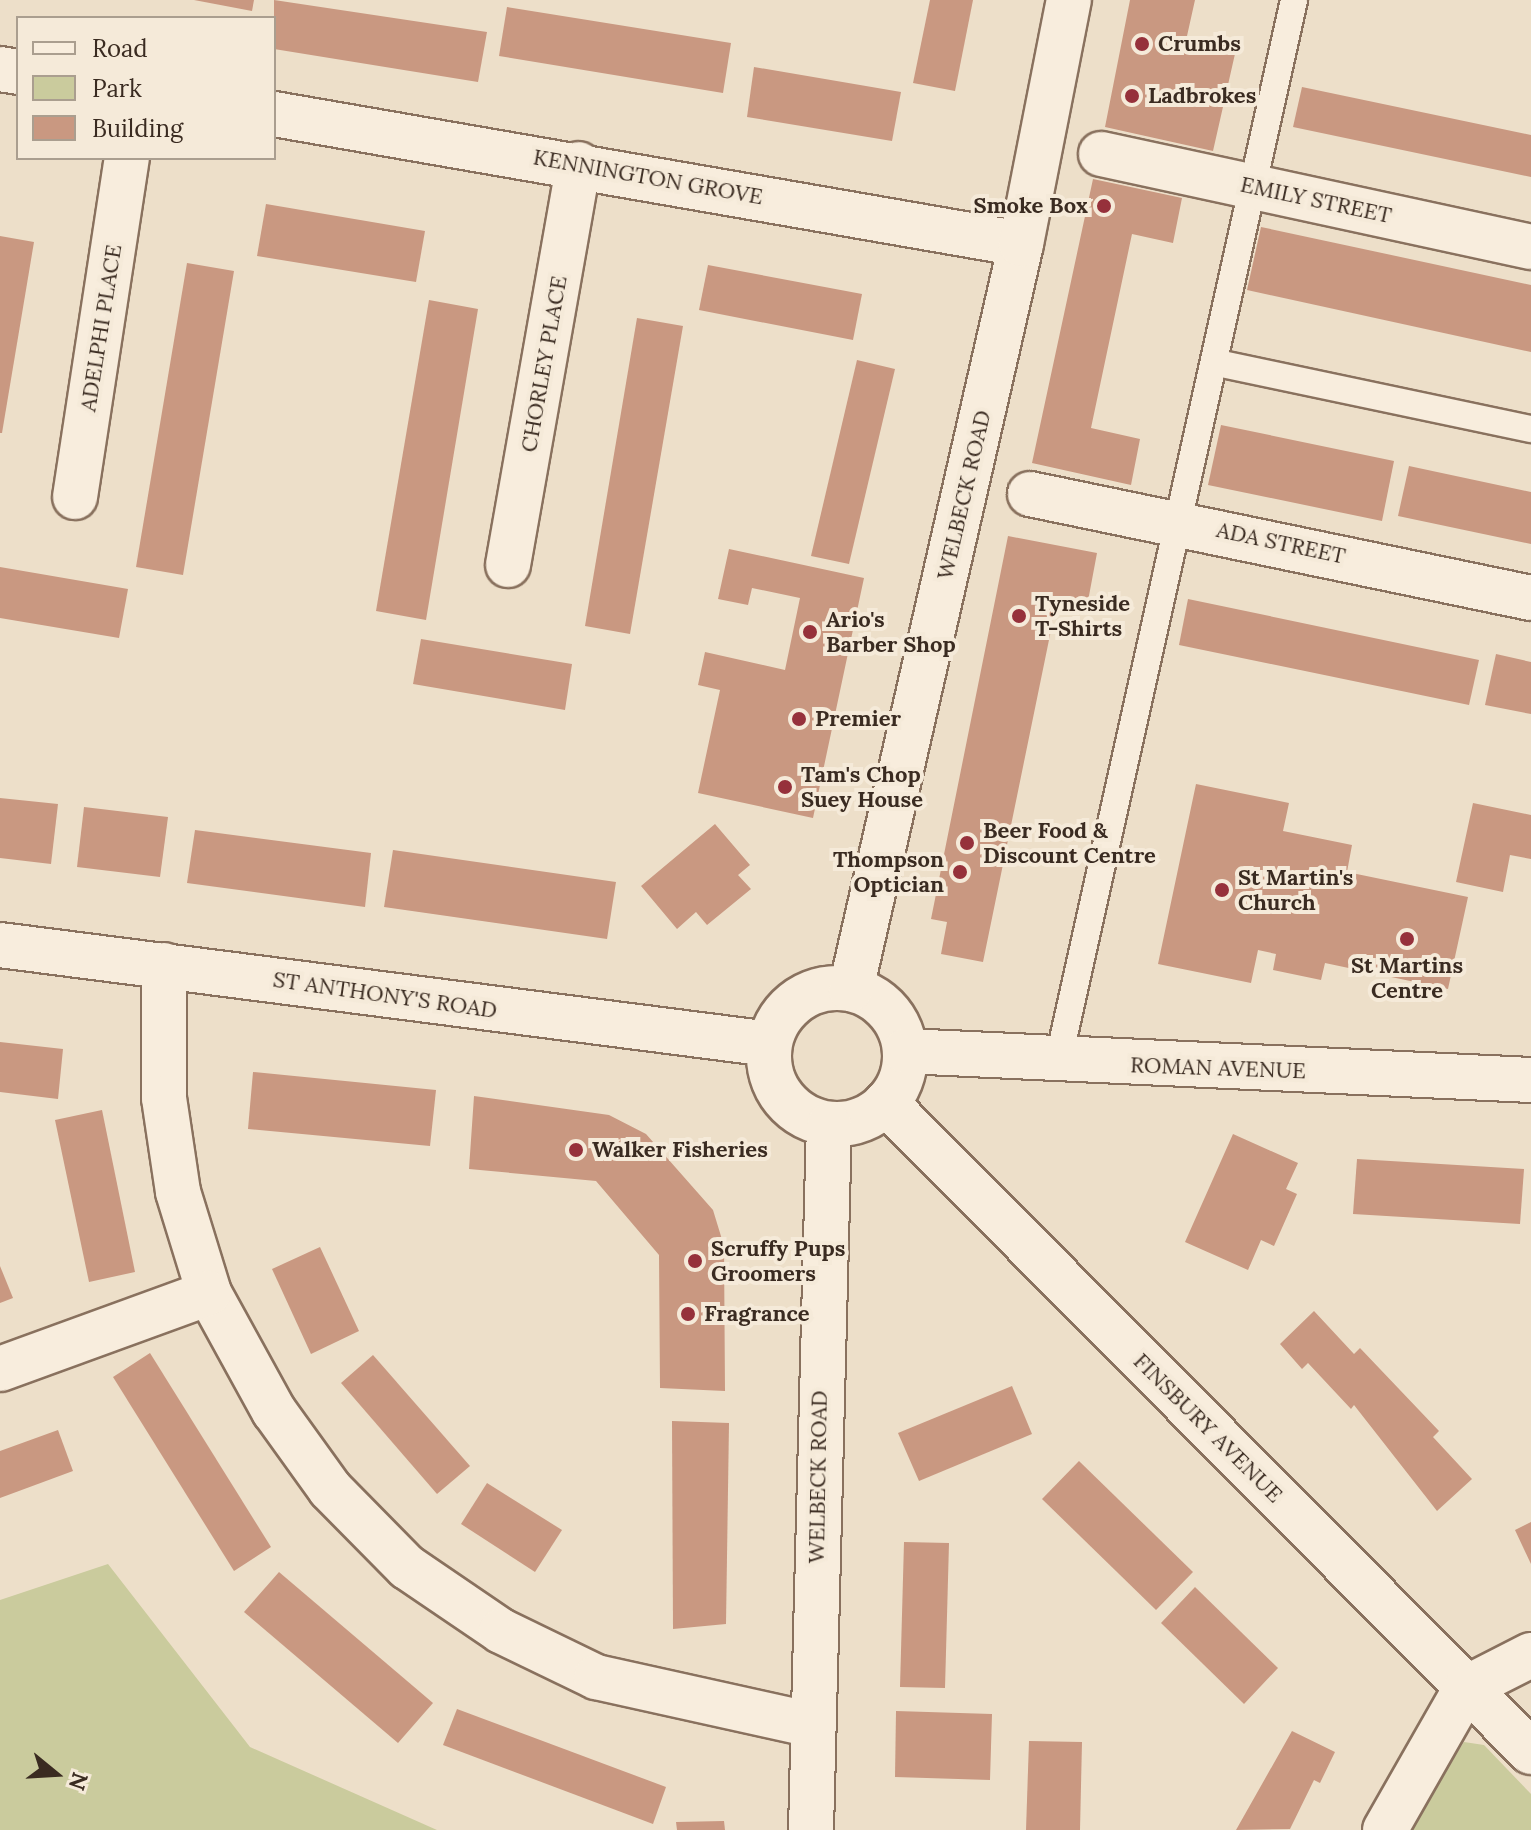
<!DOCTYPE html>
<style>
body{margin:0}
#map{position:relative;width:1531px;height:1830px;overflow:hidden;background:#eddfc9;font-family:Lora,serif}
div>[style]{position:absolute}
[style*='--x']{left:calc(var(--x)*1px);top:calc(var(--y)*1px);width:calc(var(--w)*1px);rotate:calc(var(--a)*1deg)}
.green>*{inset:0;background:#cacb9d}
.building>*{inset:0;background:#c99881}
.roads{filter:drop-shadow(2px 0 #89715e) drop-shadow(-2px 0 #89715e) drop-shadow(0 2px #89715e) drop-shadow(0 -2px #89715e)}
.lane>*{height:26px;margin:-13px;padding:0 13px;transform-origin:13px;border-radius:13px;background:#f8eddd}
.street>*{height:44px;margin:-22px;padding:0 22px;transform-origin:22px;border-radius:22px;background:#f8eddd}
.secondary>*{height:44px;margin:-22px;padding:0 22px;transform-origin:22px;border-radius:22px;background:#f8eddd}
.secondary>.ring{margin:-22px;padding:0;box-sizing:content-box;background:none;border:44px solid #f8eddd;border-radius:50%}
.dots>*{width:22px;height:22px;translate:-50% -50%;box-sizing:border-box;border:4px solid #f5ead9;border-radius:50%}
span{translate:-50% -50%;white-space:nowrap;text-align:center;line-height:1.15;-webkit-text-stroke:8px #f5ead9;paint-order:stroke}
.poi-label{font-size:22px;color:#3a2b21;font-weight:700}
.left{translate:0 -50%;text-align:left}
.right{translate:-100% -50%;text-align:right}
.street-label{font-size:22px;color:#3a2b21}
.legend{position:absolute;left:16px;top:16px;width:260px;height:144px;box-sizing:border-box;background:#f5ead9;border:2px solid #aa9e8f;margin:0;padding:10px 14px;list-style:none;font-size:24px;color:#3a2b21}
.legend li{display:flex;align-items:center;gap:16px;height:40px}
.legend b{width:40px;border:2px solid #aa9e8f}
.north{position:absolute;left:16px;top:1734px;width:80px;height:80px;-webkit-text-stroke:6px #f5ead9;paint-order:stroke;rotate:108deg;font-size:22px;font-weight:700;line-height:32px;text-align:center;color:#3a2b21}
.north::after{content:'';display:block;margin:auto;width:28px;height:36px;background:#3a2b21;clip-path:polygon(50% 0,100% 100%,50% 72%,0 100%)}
</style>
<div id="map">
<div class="green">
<i style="clip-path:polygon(108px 1564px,250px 1747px,437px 1830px,0 1830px,0 1600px)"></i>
<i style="clip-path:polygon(1464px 1742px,1484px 1745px,1531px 1794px,1531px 1830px,1406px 1830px)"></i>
</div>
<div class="building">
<i style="clip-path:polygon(194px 0,254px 0,252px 11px)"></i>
<i style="clip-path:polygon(274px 0,487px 32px,478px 82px,274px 49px)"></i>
<i style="clip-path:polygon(930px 0,973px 0,955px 91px,913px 83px)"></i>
<i style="clip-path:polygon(1130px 0,1195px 0,1187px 36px,1237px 45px,1213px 151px,1105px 127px)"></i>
<i style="clip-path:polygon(507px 7px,731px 43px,723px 93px,499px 56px)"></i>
<i style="clip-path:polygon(754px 67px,901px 92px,892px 141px,747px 117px)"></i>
<i style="clip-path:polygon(1302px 87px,1531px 135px,1531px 177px,1293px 127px)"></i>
<i style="clip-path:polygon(1093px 179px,1182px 198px,1173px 243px,1132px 234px,1091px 428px,1140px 439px,1131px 485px,1032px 463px)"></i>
<i style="clip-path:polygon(266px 204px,425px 231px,416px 282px,257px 256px)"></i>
<i style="clip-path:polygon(1261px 227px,1531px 285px,1531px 352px,1247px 290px)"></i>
<i style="clip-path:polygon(0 236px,34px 242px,2px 433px,0 433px)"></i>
<i style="clip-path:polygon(187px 263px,234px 271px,183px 575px,136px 567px)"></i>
<i style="clip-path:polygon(708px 265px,862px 294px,853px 340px,699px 310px)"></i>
<i style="clip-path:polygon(429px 300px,478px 309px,426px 620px,376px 611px)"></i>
<i style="clip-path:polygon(637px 318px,683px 326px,630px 634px,585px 626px)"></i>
<i style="clip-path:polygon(857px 360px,895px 369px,849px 564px,811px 556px)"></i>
<i style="clip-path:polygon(1221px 425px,1394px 461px,1382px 521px,1208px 485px)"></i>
<i style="clip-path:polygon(1409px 466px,1531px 492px,1531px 544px,1398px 516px)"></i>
<i style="clip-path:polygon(1008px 536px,1097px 553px,1088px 601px,1058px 596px,983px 962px,941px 954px,947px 922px,931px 919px)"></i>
<i style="clip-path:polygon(729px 549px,864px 578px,813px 818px,698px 793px,720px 690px,698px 685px,705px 652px,785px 670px,800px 598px,752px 588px,748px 605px,718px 599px)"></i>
<i style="clip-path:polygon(0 567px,128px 589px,119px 638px,0 618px)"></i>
<i style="clip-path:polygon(1188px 599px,1479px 660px,1469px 705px,1179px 645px)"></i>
<i style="clip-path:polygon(421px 639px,572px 664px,565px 710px,413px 684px)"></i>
<i style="clip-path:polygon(1496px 654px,1531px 662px,1531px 714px,1485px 705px)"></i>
<i style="clip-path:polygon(1196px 784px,1289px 803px,1283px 831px,1352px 845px,1347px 872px,1468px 897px,1448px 989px,1325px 963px,1321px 980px,1273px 970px,1276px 954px,1258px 950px,1251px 983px,1158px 964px)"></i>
<i style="clip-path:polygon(0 798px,58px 804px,51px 864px,0 858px)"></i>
<i style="clip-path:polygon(1473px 803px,1531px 815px,1531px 859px,1510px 855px,1503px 892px,1456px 882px)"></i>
<i style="clip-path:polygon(84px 807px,168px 817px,160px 877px,77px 867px)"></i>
<i style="clip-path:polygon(715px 824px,750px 865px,738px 875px,751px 889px,707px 925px,696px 912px,677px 929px,641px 886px)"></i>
<i style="clip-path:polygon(195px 830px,371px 853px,365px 907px,187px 883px)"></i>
<i style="clip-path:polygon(393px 850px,616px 882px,607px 939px,384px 907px)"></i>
<i style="clip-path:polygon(0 1042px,63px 1049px,58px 1099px,0 1092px)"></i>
<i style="clip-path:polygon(253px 1072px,436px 1090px,430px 1146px,248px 1129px)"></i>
<i style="clip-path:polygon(474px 1096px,609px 1115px,646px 1134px,713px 1210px,724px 1246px,725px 1391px,660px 1388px,659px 1255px,596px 1181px,469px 1169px)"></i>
<i style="clip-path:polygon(102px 1110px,135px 1272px,89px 1282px,55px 1120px)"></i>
<i style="clip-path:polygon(1233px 1134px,1298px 1163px,1286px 1189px,1297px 1194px,1274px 1246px,1261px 1240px,1248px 1270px,1185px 1242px)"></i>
<i style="clip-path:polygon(1357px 1159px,1524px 1169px,1520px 1224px,1353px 1214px)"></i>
<i style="clip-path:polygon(320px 1247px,359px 1331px,311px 1354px,272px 1269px)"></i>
<i style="clip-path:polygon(0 1266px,13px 1298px,0 1303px)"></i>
<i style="clip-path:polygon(1314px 1311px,1354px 1354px,1360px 1348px,1439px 1431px,1433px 1437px,1472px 1479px,1437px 1511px,1354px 1405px,1351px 1409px,1308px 1363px,1302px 1369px,1280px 1344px)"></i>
<i style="clip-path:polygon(150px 1353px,271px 1547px,234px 1571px,113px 1377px)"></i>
<i style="clip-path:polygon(373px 1355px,470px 1466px,437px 1494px,341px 1383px)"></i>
<i style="clip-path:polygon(1012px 1386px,1032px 1434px,919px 1481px,898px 1433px)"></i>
<i style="clip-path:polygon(672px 1421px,729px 1423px,726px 1624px,673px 1629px)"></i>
<i style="clip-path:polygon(58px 1430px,73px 1471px,0 1498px,0 1451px)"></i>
<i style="clip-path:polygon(1079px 1461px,1193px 1572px,1156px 1610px,1042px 1499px)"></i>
<i style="clip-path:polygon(487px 1483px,562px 1530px,535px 1572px,461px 1524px)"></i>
<i style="clip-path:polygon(1531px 1522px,1531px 1564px,1515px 1530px)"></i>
<i style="clip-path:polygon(904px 1542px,949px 1543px,945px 1688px,900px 1687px)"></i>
<i style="clip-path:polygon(279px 1572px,433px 1703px,398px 1743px,244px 1612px)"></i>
<i style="clip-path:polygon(1195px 1587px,1278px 1668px,1244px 1704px,1161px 1623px)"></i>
<i style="clip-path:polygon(457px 1709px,666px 1787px,653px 1824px,443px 1745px)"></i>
<i style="clip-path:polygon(896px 1711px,992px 1714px,990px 1780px,895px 1777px)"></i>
<i style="clip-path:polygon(1292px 1731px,1335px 1752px,1320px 1783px,1314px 1780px,1290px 1829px,1236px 1830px)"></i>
<i style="clip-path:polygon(1029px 1741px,1082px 1742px,1080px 1830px,1026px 1830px)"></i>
<i style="clip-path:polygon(724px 1821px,725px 1830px,677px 1830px,676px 1822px)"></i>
</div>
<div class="roads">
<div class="lane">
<i style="--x:1217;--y:363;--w:321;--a:11.9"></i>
<i style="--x:1058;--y:1062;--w:1088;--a:-77.47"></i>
</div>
<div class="street">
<i style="--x:0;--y:69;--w:18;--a:9"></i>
<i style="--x:274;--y:114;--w:758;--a:9.87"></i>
<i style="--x:1101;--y:154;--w:440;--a:12.2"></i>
<i style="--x:1030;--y:494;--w:512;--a:11.73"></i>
<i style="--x:75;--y:497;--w:343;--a:-81.3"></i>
<i style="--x:508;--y:565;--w:407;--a:-80"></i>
<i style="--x:164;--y:965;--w:133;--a:90"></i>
<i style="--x:164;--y:1098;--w:95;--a:81.5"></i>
<i style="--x:178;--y:1192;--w:106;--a:72.9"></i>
<i style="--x:209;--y:1293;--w:135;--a:61.2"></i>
<i style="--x:274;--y:1411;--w:96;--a:54.3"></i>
<i style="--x:330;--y:1489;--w:110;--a:45.4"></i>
<i style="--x:407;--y:1567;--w:114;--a:34.2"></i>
<i style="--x:501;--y:1631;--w:106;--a:25.8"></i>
<i style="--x:596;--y:1677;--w:222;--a:12.5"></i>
<i style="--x:886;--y:1103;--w:915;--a:45.18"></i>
<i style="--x:0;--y:1369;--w:222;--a:-20"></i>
<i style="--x:1385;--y:1830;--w:163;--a:-60.3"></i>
<i style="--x:1466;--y:1688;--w:73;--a:-26.9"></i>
</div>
<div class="secondary">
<i style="--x:0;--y:945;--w:776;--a:7.33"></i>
<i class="ring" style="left:769px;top:988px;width:92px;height:92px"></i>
<i style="--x:851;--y:989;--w:764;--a:-77.15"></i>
<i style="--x:1021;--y:244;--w:249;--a:-78.9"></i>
<i style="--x:905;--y:1051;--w:627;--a:2.65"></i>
<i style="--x:811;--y:1830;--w:705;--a:-88.54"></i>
</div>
</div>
<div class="dots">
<i style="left:1142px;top:44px;background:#96313b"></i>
<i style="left:1132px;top:96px;background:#96313b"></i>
<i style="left:1104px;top:206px;background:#96313b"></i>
<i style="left:1019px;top:616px;background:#96313b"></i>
<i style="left:810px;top:632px;background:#96313b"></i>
<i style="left:799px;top:719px;background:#96313b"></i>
<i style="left:785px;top:787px;background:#96313b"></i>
<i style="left:967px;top:843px;background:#96313b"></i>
<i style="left:960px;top:872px;background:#96313b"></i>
<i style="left:1222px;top:890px;background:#96313b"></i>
<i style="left:1407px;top:939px;background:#96313b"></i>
<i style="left:576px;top:1150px;background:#96313b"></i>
<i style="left:695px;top:1261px;background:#96313b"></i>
<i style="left:688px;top:1314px;background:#96313b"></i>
</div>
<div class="poi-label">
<span class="left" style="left:1158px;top:44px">Crumbs</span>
<span class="left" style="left:1148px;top:96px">Ladbrokes</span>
<span class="right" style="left:1088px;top:206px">Smoke Box</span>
<span class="left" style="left:1035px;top:616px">Tyneside<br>T-Shirts</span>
<span class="left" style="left:826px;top:632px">Ario's<br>Barber Shop</span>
<span class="left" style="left:815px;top:719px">Premier</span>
<span class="left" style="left:801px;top:787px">Tam's Chop<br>Suey House</span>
<span class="left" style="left:983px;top:843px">Beer Food &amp;<br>Discount Centre</span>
<span class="right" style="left:944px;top:872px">Thompson<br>Optician</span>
<span class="left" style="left:1238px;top:890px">St Martin's<br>Church</span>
<span style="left:1407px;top:978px">St Martins<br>Centre</span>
<span class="left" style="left:592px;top:1150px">Walker Fisheries</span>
<span class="left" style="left:711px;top:1261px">Scruffy Pups<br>Groomers</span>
<span class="left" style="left:704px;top:1314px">Fragrance</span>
</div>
<div class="street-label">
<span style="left:648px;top:177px;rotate:10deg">KENNINGTON GROVE</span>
<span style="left:1316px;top:200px;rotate:12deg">EMILY STREET</span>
<span style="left:101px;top:328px;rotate:-81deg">ADELPHI PLACE</span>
<span style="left:544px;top:364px;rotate:-80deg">CHORLEY PLACE</span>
<span style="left:964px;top:495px;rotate:-77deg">WELBECK ROAD</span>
<span style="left:1281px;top:543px;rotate:12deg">ADA STREET</span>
<span style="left:385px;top:995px;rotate:8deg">ST ANTHONY'S ROAD</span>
<span style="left:1218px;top:1068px;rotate:2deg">ROMAN AVENUE</span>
<span style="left:1208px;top:1428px;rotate:45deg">FINSBURY AVENUE</span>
<span style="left:818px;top:1477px;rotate:-89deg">WELBECK ROAD</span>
</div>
<ul class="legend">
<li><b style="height:10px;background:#f8eddd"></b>Road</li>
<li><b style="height:22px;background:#cacb9d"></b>Park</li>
<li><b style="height:22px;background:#c99881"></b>Building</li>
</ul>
<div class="north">N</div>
</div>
